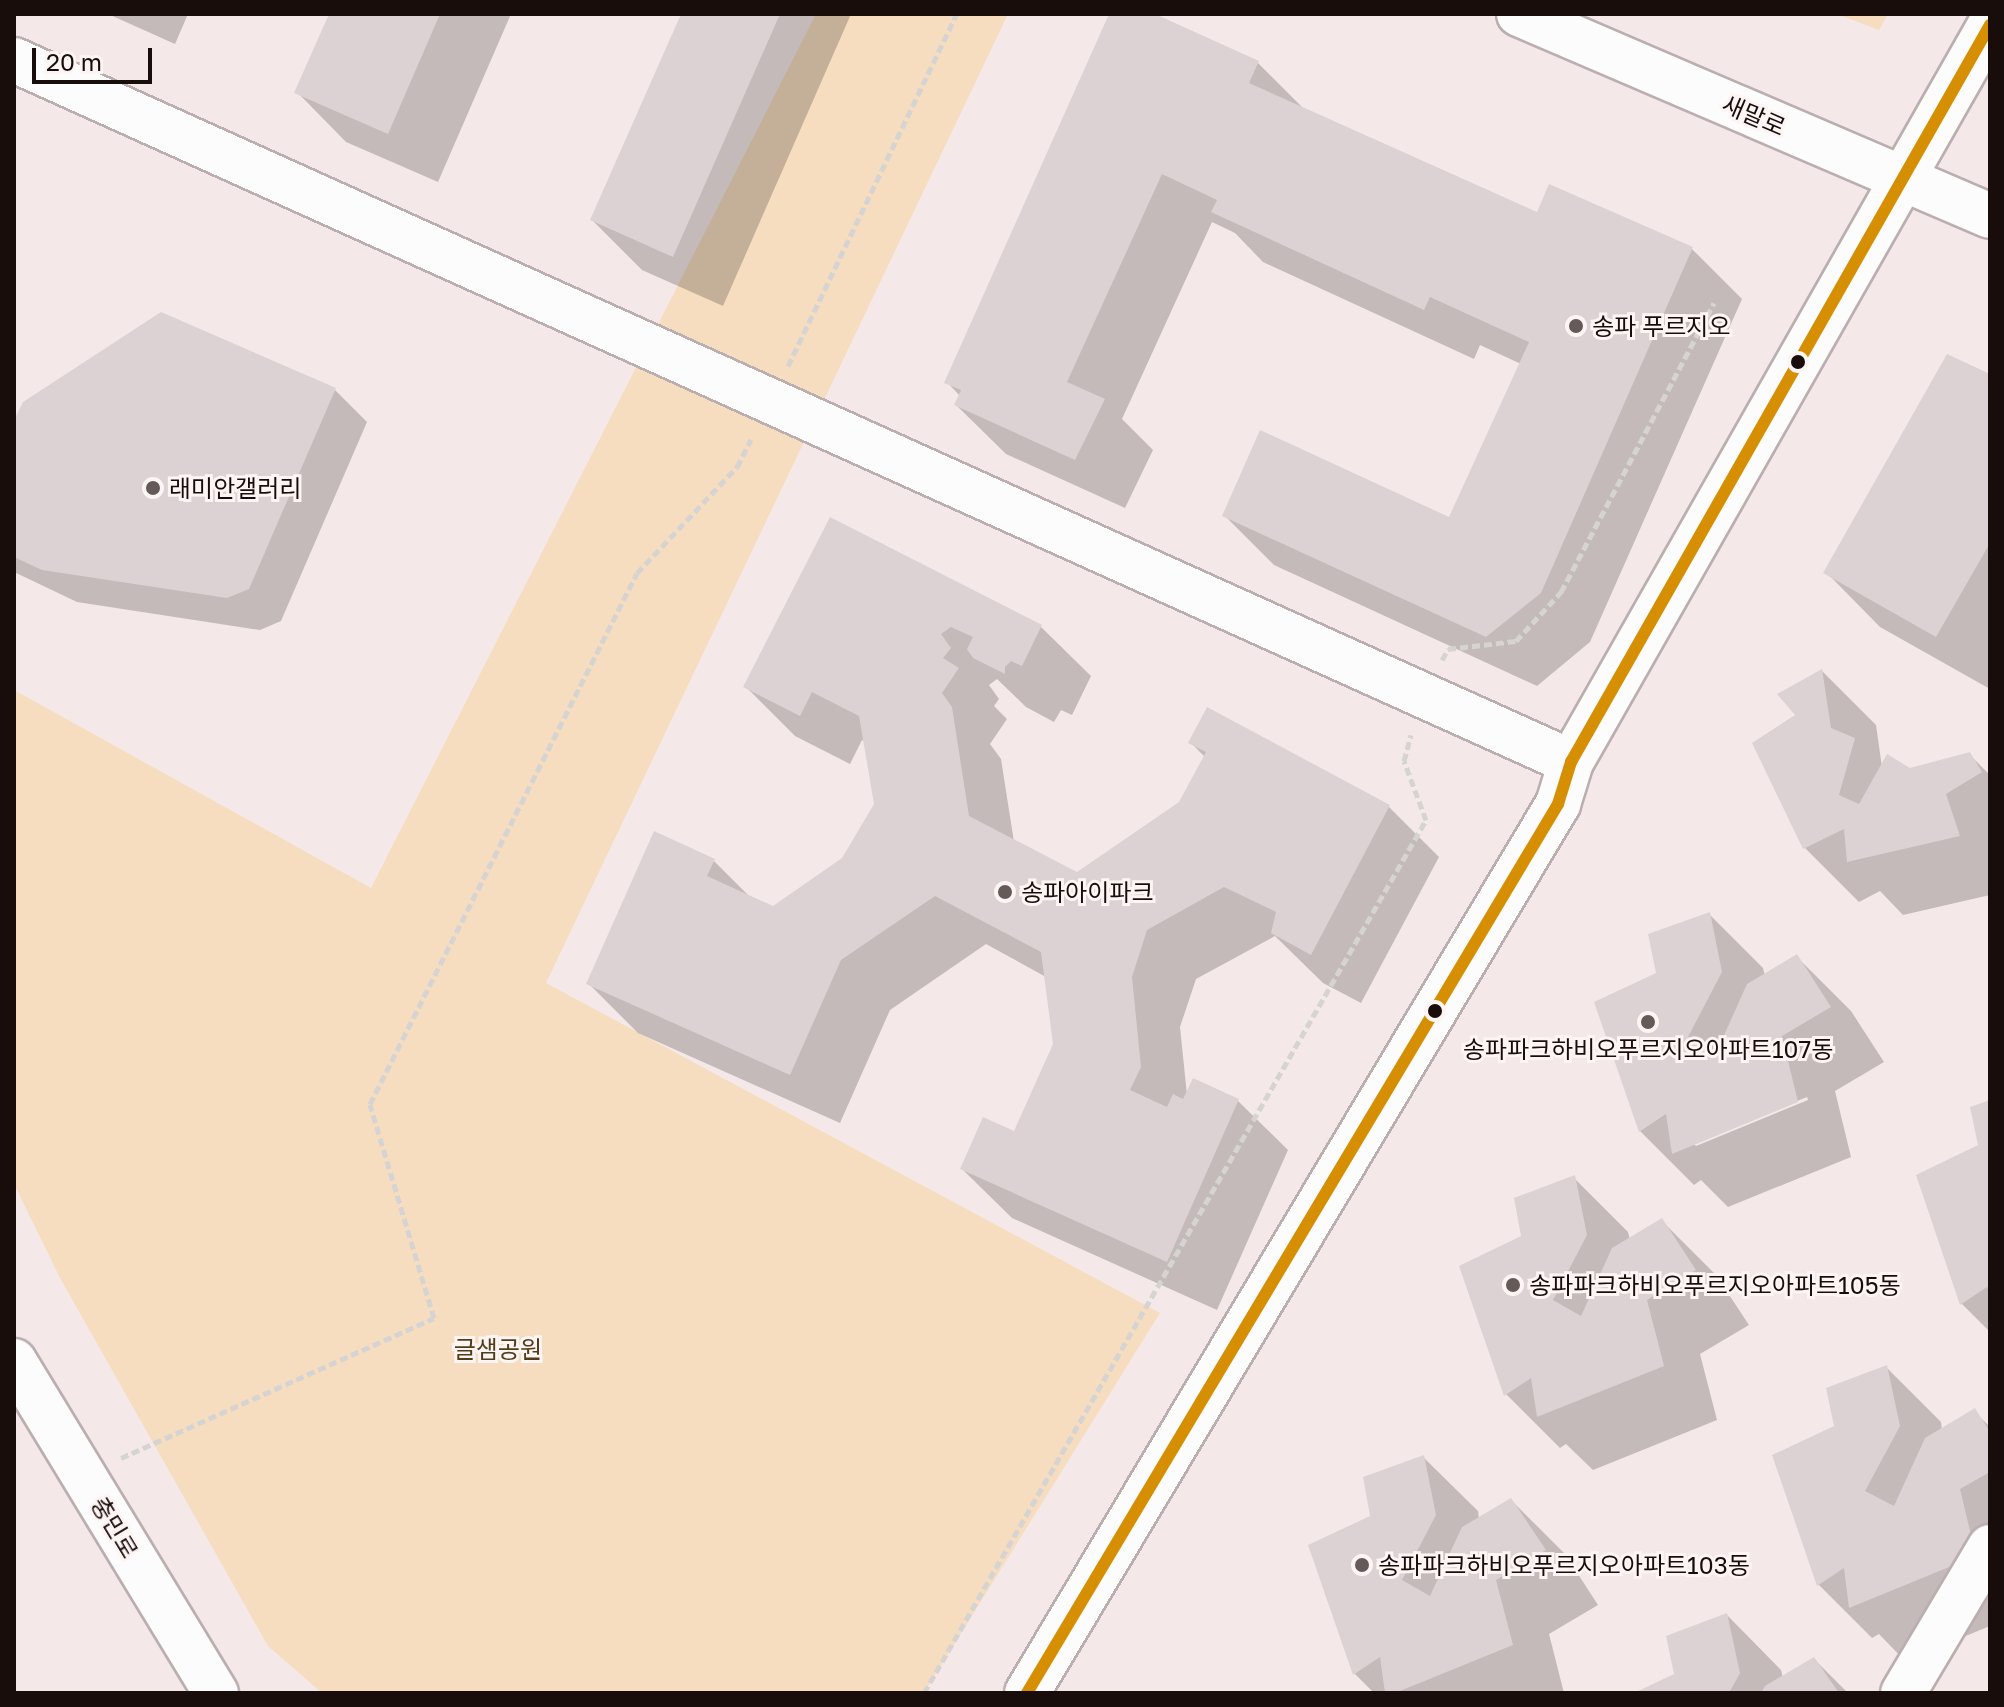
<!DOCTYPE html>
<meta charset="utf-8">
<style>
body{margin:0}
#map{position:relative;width:2004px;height:1707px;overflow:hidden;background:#f4e9e8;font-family:"Golos Text","Noto Sans KR",sans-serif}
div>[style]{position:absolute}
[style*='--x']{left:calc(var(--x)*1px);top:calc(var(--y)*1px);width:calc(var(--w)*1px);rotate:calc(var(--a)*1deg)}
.green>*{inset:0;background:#f6ddbf}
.shadow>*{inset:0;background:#0003}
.building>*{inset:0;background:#ddd2d3}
.path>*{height:5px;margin-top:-2.5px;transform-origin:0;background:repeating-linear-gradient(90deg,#d6d3d3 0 8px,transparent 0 12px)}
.roads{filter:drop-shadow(2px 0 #baafae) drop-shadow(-2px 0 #baafae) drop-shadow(0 2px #baafae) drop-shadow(0 -2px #baafae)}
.minor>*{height:44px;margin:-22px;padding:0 22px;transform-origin:22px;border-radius:22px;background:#fdfcfc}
.major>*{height:44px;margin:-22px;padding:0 22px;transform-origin:22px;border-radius:22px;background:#fdfcfc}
.bus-1>*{height:12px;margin:-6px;padding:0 6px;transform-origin:6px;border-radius:6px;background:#d68f02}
.dots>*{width:22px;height:22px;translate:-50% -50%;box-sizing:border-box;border:4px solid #fdf5f4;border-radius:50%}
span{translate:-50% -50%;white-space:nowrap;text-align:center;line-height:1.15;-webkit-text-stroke:6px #fdf5f4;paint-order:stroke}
.street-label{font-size:24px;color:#190d0c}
.poi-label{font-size:24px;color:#190d0c}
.left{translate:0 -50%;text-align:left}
.park-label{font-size:24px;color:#533c19}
.frame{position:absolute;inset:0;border:16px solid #190d0c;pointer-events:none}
.scale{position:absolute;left:32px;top:48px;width:120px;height:36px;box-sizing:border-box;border:4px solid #190d0c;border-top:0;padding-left:10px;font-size:24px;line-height:28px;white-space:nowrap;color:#190d0c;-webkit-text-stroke:6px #fdf5f4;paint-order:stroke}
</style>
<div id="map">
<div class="green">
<i style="clip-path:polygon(816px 14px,1008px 14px,546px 983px,1160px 1313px,924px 1693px,322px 1693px,268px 1646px,60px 1278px,14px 1184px,14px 690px,371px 888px)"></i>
<i style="clip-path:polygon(1837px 14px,1888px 14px,1879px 30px)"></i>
</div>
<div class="shadow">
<i style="clip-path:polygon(108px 14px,188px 14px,175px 44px)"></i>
<i style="clip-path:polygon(331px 14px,511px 14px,438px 182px,346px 142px,297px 92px)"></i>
<i style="clip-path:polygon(683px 14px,851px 14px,723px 306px,642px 270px,592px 220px)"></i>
<i style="clip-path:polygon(1111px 14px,1150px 14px,1258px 63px,1306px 111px,1538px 214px,1550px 186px,1692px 249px,1742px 299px,1590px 642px,1537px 686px,1274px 565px,1224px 515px,1450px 520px,1521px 364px,1480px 345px,1474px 359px,1263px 262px,1235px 233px,1212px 222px,1122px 419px,1153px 450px,1125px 508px,1006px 454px,956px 405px,960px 396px,947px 382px)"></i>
<i style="clip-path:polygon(1990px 376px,1990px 689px,1880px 627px,1826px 572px)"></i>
<i style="clip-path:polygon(335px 390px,367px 422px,281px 621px,260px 630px,77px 602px,14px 572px,14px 425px)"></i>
<i style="clip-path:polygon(831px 519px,1041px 627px,1091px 676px,1072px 715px,1061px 710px,1054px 722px,1026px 707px,997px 679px,989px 685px,999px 699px,994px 706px,1007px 719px,990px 744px,1001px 759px,1014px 842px,1077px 874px,1180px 803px,1205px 757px,1191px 743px,1389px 807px,1439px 857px,1361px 1003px,1323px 983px,1275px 936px,1196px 979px,1180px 1027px,1187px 1095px,1238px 1101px,1288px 1150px,1217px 1310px,1012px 1218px,962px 1169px,1015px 1133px,1055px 1044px,1046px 977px,986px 944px,890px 1010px,840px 1123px,638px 1033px,589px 984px,714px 861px,751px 898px,773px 908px,843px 859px,876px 804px,865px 742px,862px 740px,850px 764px,795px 736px,746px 687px)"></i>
<i style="clip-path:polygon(1822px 671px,1876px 725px,1882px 767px,1910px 770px,1970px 755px,1990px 775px,1990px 895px,1903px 915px,1880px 891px,1859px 902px,1804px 847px,1798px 715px)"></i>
<i style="clip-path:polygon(evenodd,1709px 914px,1763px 968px,1765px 976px,1797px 957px,1851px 1011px,1884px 1062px,1835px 1091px,1851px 1157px,1728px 1207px,1701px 1180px,1694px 1185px,1640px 1131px,1597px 1003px,1658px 974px,1709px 914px,1807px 1097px,1808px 1100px,1696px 1146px,1693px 1143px,1807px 1097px)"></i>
<i style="clip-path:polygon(1990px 1102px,1990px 1332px,1962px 1304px,1918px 1176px,1980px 1147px)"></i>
<i style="clip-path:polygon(1574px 1178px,1628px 1232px,1630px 1240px,1662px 1221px,1716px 1275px,1749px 1325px,1700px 1354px,1717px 1420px,1593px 1470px,1566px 1444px,1560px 1448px,1506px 1394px,1524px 1237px)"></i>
<i style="clip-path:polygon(1887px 1368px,1941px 1422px,1942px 1430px,1974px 1411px,1990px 1427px,1990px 1626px,1905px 1661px,1879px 1634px,1872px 1638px,1818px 1584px,1836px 1427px)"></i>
<i style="clip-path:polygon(1423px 1457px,1478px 1511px,1479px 1519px,1511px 1500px,1565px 1554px,1598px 1605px,1549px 1634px,1564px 1693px,1374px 1693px,1355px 1674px,1373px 1517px)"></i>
<i style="clip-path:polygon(1727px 1615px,1781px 1670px,1783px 1678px,1814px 1659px,1848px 1693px,1639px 1693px,1676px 1675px)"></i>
</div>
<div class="building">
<i style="clip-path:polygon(329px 14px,440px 14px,388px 134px,294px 93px)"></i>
<i style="clip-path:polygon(681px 14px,780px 14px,673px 257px,590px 220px)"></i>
<i style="clip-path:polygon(1109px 14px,1155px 14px,1259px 61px,1249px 83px,1537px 212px,1549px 184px,1693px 247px,1541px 593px,1486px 637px,1222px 516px,1260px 430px,1449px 517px,1529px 342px,1430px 297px,1424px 310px,1211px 212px,1217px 200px,1162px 174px,1067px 382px,1105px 399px,1075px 460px,954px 405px,961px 390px,944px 383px)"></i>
<i style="clip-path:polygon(161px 312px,336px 388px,249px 589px,227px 598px,42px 570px,14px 557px,14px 420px,23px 402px)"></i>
<i style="clip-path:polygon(1947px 354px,1990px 374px,1990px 543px,1936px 637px,1823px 573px)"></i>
<i style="clip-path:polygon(830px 517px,1042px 625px,1022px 666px,1011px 661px,1005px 667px,1005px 674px,973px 658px,967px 649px,973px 637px,951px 627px,941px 634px,951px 648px,943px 658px,959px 668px,942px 693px,952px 707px,969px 816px,1077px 872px,1179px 802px,1206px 752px,1188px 743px,1207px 707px,1390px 805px,1311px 955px,1271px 933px,1276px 912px,1224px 887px,1147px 930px,1132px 977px,1141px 1067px,1130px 1090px,1167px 1107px,1173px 1094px,1183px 1099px,1193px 1078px,1239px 1099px,1167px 1262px,960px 1169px,983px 1117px,1014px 1131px,1053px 1044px,1041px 952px,935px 896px,841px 960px,790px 1075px,586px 984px,654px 831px,715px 859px,707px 876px,773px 906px,842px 858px,874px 804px,859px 716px,812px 692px,800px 716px,743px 687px)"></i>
<i style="clip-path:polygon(1822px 669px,1831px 728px,1855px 738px,1839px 795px,1859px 804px,1887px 754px,1910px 768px,1970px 752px,1982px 772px,1946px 794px,1960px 836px,1847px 862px,1844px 829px,1803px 849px,1752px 743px,1795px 715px,1777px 694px)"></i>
<i style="clip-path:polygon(1710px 912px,1722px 972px,1688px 1037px,1716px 1053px,1747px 984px,1797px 954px,1831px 1007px,1782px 1036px,1798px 1102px,1672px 1154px,1666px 1114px,1639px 1132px,1594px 1002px,1656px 973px,1648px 934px)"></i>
<i style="clip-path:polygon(1990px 1100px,1990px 1294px,1987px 1287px,1960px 1305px,1916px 1175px,1978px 1145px,1970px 1107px)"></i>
<i style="clip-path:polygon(1575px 1175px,1587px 1235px,1553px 1300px,1581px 1316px,1612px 1248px,1662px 1218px,1696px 1270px,1647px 1300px,1664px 1366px,1537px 1417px,1531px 1378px,1504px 1396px,1459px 1266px,1521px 1236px,1514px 1198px)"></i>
<i style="clip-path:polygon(1887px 1365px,1900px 1426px,1865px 1491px,1894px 1506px,1925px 1438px,1975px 1408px,1990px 1432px,1990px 1472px,1960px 1489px,1976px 1556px,1849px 1608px,1844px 1568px,1817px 1586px,1772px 1455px,1834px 1426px,1826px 1388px)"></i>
<i style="clip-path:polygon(1424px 1455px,1436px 1515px,1402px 1580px,1430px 1596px,1462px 1527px,1511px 1498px,1546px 1550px,1496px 1580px,1513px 1645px,1395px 1693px,1385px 1693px,1380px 1657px,1353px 1675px,1308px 1545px,1370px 1516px,1363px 1477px)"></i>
<i style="clip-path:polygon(1727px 1613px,1740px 1673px,1729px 1693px,1634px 1693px,1674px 1674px,1666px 1636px)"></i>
<i style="clip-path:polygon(1814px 1657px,1839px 1693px,1761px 1693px,1765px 1686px)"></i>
</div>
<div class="path">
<i style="--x:788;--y:366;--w:390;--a:-64.4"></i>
<i style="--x:1442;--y:660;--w:13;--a:-61"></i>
<i style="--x:1448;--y:649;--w:68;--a:-6.7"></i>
<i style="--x:1516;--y:641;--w:67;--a:-47.4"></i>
<i style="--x:1561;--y:592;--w:327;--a:-62.1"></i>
<i style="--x:121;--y:1458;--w:343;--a:-24.1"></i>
<i style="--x:434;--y:1318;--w:223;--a:-106.7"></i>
<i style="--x:370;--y:1104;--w:594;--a:-63.31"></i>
<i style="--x:637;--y:573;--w:146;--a:-46.7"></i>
<i style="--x:737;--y:467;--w:31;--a:-63"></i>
<i style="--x:924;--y:1693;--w:1007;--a:-60.1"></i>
<i style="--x:1426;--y:820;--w:63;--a:-110.4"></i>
<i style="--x:1404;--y:761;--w:27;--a:-75"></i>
</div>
<div class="roads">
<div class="minor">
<i style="--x:14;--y:60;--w:1708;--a:24.27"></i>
<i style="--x:14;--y:1361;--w:389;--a:58.7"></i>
<i style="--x:1027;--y:1693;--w:1036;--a:-59.15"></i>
<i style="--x:1558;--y:804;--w:44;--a:-72.8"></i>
<i style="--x:1571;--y:762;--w:848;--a:-60.38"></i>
<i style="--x:1903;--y:1693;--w:170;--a:-59.2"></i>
</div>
<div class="major">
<i style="--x:1519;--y:14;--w:512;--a:23.21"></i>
</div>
</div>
<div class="bus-1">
<i style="--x:1027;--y:1693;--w:1036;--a:-59.15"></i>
<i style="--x:1558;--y:804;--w:44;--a:-72.8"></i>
<i style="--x:1571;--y:762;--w:848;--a:-60.38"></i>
</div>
<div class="dots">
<i style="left:1576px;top:326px;background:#665a59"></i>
<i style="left:1798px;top:362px;background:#190d0c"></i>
<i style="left:153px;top:488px;background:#665a59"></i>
<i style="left:1005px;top:892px;background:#665a59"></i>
<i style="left:1435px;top:1011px;background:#190d0c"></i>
<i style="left:1648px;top:1022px;background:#665a59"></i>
<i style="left:1513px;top:1285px;background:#665a59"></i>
<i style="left:1362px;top:1565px;background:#665a59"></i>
</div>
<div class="street-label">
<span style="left:1754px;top:115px;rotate:23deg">새말로</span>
<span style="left:115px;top:1527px;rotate:59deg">충민로</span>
</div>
<div class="poi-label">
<span class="left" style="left:1592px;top:326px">송파 푸르지오</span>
<span class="left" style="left:169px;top:488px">래미안갤러리</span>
<span class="left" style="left:1021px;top:892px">송파아이파크</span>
<span style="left:1648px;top:1049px">송파파크하비오푸르지오아파트107동</span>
<span class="left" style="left:1529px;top:1285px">송파파크하비오푸르지오아파트105동</span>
<span class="left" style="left:1378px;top:1565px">송파파크하비오푸르지오아파트103동</span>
</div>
<div class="park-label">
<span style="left:498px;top:1349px">글샘공원</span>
</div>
<div class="frame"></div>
<div class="scale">20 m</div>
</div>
